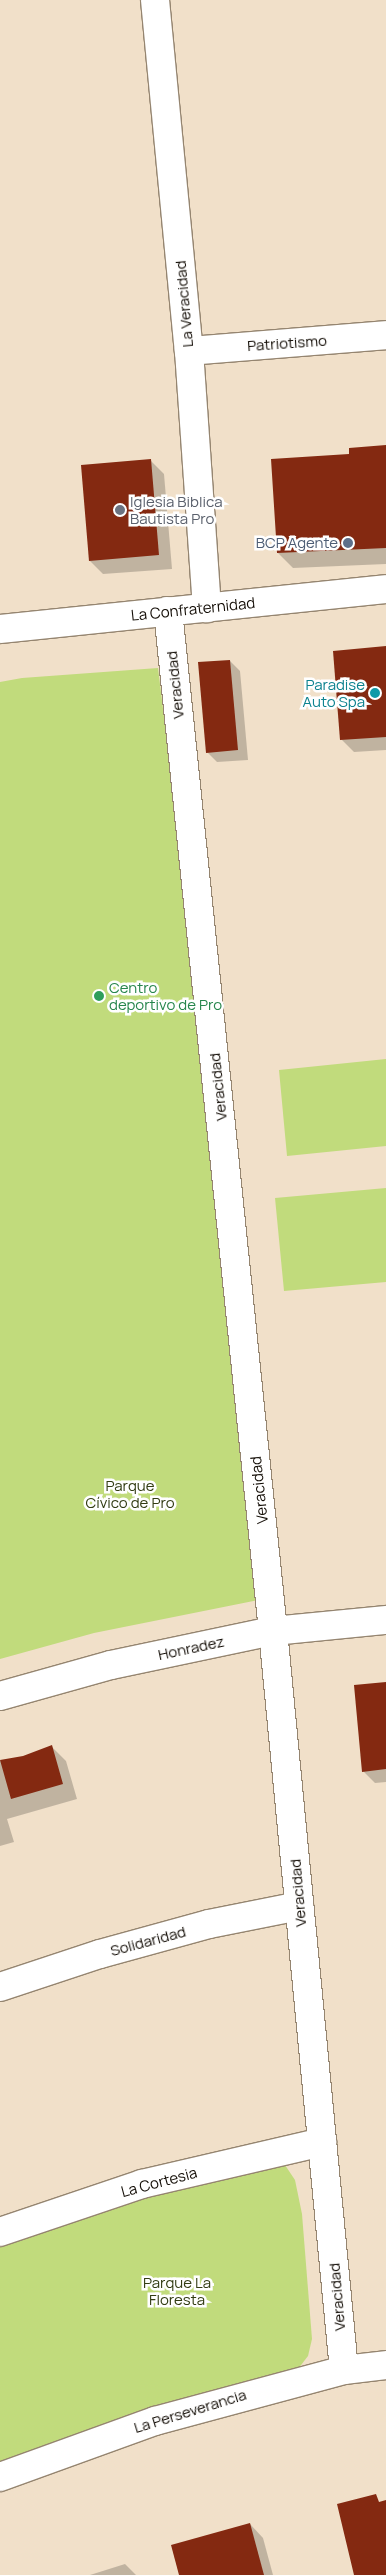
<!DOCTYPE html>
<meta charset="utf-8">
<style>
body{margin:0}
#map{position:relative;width:386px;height:2575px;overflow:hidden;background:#f1e0c9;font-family:Manrope,sans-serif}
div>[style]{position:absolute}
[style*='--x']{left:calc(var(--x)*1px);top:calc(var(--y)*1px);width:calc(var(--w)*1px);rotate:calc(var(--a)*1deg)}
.green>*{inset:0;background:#c1db7c}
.shadow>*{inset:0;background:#0003}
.building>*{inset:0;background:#842911}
.roads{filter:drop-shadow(1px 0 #958570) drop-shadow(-1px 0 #958570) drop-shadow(0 1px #958570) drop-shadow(0 -1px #958570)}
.minor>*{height:28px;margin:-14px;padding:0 14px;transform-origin:14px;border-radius:14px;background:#fff}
.dots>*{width:14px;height:14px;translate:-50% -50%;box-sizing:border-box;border:2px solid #fff;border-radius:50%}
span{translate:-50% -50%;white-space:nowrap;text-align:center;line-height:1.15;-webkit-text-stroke:5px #fff;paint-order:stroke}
.street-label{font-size:15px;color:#120c05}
.worship-label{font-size:15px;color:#5b616d}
.left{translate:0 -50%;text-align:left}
.service-label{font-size:15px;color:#4e5e75}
.right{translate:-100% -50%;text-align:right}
.culture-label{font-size:15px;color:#0d838f}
.leisure-label{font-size:15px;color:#27864d}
.park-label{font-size:15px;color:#323c13}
</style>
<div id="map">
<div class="green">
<i style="clip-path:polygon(158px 668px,273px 1597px,94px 1633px,0 1659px,0 682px,22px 678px)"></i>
<i style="clip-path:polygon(386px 1059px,386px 1146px,287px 1156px,279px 1070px)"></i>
<i style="clip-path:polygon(386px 1188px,386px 1282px,284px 1291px,275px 1198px)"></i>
<i style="clip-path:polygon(266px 2160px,285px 2165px,295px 2180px,302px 2214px,312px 2339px,308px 2356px,298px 2369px,0 2463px,0 2235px)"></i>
</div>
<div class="shadow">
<i style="clip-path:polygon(386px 447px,386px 564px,293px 568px,278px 553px,350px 456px)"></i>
<i style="clip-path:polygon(150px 460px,164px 474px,172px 569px,103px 574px,90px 561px)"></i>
<i style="clip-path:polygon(386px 647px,386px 750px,354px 752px,341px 739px)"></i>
<i style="clip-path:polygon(230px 661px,240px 671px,248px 760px,217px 762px,207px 752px)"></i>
<i style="clip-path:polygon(386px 1683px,386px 1782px,375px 1783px,363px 1771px)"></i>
<i style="clip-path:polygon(51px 1746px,66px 1761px,77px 1799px,7px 1819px,14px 1842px,0 1846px,0 1761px,24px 1757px)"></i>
<i style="clip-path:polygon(250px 2524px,263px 2538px,273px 2575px,180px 2575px)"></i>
<i style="clip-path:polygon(125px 2564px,136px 2575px,90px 2575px)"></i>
</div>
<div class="building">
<i style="clip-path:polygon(386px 445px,386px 548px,277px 553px,271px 459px,349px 454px,349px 448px)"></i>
<i style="clip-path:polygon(151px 459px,159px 555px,89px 561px,81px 465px)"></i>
<i style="clip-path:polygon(386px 646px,386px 737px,340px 740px,333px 651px)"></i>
<i style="clip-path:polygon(230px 660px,238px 750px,206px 753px,198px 662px)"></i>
<i style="clip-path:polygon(386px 1682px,386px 1769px,362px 1772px,354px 1685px)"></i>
<i style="clip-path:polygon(52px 1745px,63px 1784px,11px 1799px,0 1760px,23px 1756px)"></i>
<i style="clip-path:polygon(376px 2494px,379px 2502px,386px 2500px,386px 2575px,354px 2575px,337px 2504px)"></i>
<i style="clip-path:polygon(250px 2523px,264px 2575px,179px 2575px,171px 2545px)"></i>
</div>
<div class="roads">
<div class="minor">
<i style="--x:155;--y:0;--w:353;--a:84.5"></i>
<i style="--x:189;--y:351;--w:258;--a:86"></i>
<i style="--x:189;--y:351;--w:198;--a:-4.6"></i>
<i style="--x:168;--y:611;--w:1025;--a:84.12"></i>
<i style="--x:273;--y:1631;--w:742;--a:84.51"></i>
<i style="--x:0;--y:629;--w:388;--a:-5.9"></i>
<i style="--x:0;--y:1696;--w:115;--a:-15.6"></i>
<i style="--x:111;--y:1665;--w:166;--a:-11.9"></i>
<i style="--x:273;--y:1631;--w:114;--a:-5.6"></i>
<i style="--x:0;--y:1987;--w:105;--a:-18.3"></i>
<i style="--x:100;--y:1954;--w:113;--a:-15.4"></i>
<i style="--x:209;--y:1924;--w:92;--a:-11.3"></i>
<i style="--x:0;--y:2232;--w:150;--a:-18.7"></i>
<i style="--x:142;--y:2184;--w:185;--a:-13.1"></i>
<i style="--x:0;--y:2477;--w:165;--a:-19.9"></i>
<i style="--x:155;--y:2421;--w:196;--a:-15.1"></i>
<i style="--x:344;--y:2370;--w:42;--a:-6.8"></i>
</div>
</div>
<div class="dots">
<i style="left:120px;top:510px;background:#6b7280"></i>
<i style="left:348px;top:543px;background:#5c6f8a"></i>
<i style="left:375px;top:693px;background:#0f9aa8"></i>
<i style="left:99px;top:996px;background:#2e9e5b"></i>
</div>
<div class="street-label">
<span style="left:184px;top:304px;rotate:-95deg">La Veracidad</span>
<span style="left:287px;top:343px;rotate:-4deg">Patriotismo</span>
<span style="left:193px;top:609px;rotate:-6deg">La Confraternidad</span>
<span style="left:175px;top:685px;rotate:-96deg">Veracidad</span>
<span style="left:218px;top:1087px;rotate:-96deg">Veracidad</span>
<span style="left:259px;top:1490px;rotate:-96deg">Veracidad</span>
<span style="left:191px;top:1648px;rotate:-12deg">Honradez</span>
<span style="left:298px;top:1893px;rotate:-95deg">Veracidad</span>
<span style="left:148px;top:1941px;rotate:-15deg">Solidaridad</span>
<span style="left:159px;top:2182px;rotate:-15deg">La Cortesia</span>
<span style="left:337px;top:2297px;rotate:-95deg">Veracidad</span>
<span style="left:190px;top:2411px;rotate:-17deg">La Perseverancia</span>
</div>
<div class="worship-label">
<span class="left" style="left:130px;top:510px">Iglesia Biblica<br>Bautista Pro</span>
</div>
<div class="service-label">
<span class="right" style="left:338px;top:543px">BCP Agente</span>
</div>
<div class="culture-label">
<span class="right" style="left:365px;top:693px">Paradise<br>Auto Spa</span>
</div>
<div class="leisure-label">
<span class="left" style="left:109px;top:996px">Centro<br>deportivo de Pro</span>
</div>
<div class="park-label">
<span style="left:130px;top:1494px">Parque<br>Cívico de Pro</span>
<span style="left:177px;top:2291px">Parque La<br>Floresta</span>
</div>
</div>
